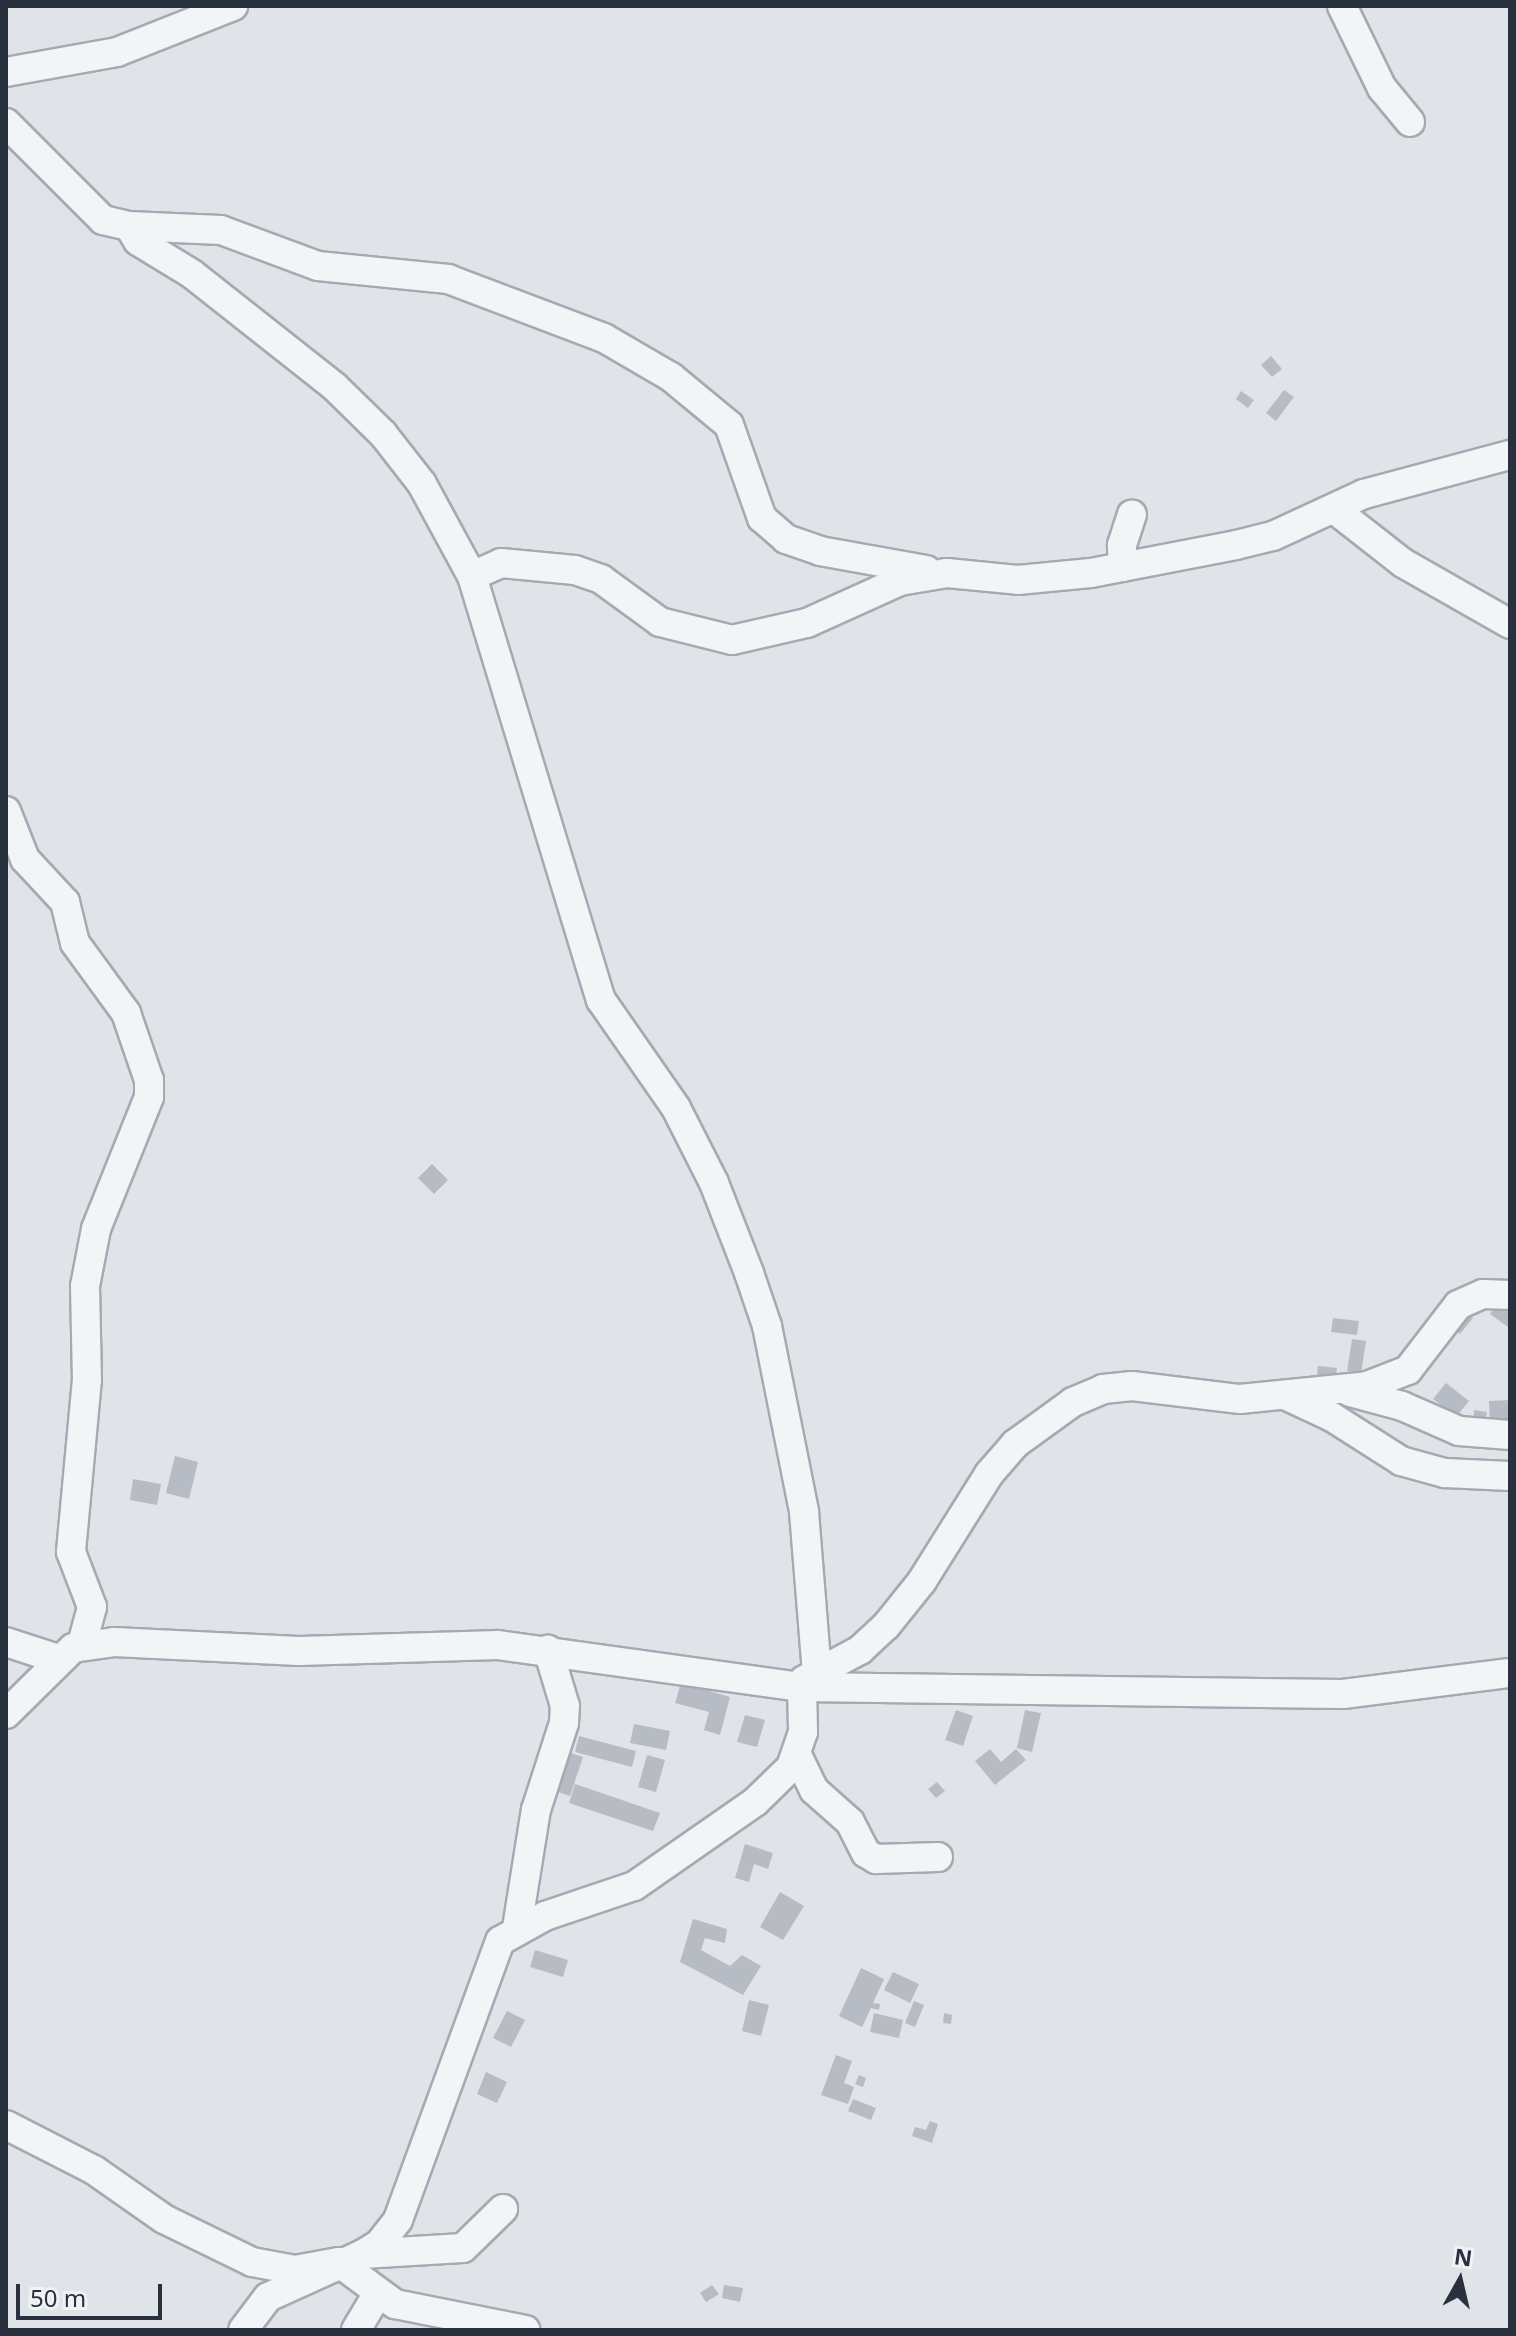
<!DOCTYPE html>
<style>
body{margin:0}
#map{position:relative;width:1516px;height:2336px;overflow:hidden;background:#e0e3e8;font-family:"Noto Sans",sans-serif}
div>[style]{position:absolute}
[style*='--x']{left:calc(var(--x)*1px);top:calc(var(--y)*1px);width:calc(var(--w)*1px);rotate:calc(var(--a)*1deg)}
.building>*{inset:0;background:#b7bcc4}
.roads{filter:drop-shadow(2px 0 #a5aab2) drop-shadow(-2px 0 #a5aab2) drop-shadow(0 2px #a5aab2) drop-shadow(0 -2px #a5aab2)}
.minor>*{height:28px;margin:-14px;padding:0 14px;transform-origin:14px;border-radius:14px;background:#f2f4f6}
span{translate:-50% -50%;white-space:nowrap;text-align:center;line-height:1.15;-webkit-text-stroke:6px #eff2f6;paint-order:stroke}
.frame{position:absolute;inset:0;border:8px solid #29313e;pointer-events:none}
.north{position:absolute;left:1420px;top:2240px;width:80px;height:80px;-webkit-text-stroke:6px #eff2f6;paint-order:stroke;rotate:8deg;font-size:22px;font-weight:700;line-height:32px;text-align:center;color:#29313e}
.north::after{content:'';display:block;margin:auto;width:28px;height:36px;background:#29313e;clip-path:polygon(50% 0,100% 100%,50% 72%,0 100%)}
.scale{position:absolute;left:16px;top:2284px;width:146px;height:36px;box-sizing:border-box;border:4px solid #29313e;border-top:0;padding-left:10px;font-size:24px;line-height:28px;white-space:nowrap;color:#29313e;-webkit-text-stroke:6px #eff2f6;paint-order:stroke}
</style>
<div id="map">
<div class="building">
<i style="clip-path:polygon(1271px 356px,1282px 369px,1272px 377px,1261px 365px)"></i>
<i style="clip-path:polygon(1284px 390px,1294px 397px,1276px 421px,1266px 413px)"></i>
<i style="clip-path:polygon(1241px 391px,1254px 400px,1248px 408px,1236px 399px)"></i>
<i style="clip-path:polygon(432px 1164px,448px 1180px,434px 1194px,418px 1178px)"></i>
<i style="clip-path:polygon(1501px 1297px,1510px 1303px,1508px 1327px,1490px 1314px)"></i>
<i style="clip-path:polygon(1462px 1310px,1473px 1318px,1460px 1334px,1449px 1326px)"></i>
<i style="clip-path:polygon(1333px 1318px,1359px 1321px,1357px 1335px,1331px 1332px)"></i>
<i style="clip-path:polygon(1352px 1339px,1366px 1341px,1361px 1373px,1347px 1371px)"></i>
<i style="clip-path:polygon(1318px 1366px,1337px 1368px,1335px 1385px,1316px 1382px)"></i>
<i style="clip-path:polygon(1446px 1383px,1469px 1401px,1456px 1417px,1433px 1399px)"></i>
<i style="clip-path:polygon(1510px 1400px,1510px 1425px,1490px 1426px,1489px 1401px)"></i>
<i style="clip-path:polygon(1474px 1410px,1487px 1412px,1485px 1426px,1473px 1425px)"></i>
<i style="clip-path:polygon(175px 1456px,198px 1462px,189px 1499px,166px 1493px)"></i>
<i style="clip-path:polygon(133px 1479px,161px 1484px,157px 1505px,130px 1500px)"></i>
<i style="clip-path:polygon(681px 1683px,730px 1697px,720px 1735px,704px 1730px,709px 1712px,675px 1703px)"></i>
<i style="clip-path:polygon(956px 1710px,973px 1716px,963px 1746px,945px 1740px)"></i>
<i style="clip-path:polygon(1025px 1710px,1041px 1713px,1032px 1752px,1017px 1748px)"></i>
<i style="clip-path:polygon(745px 1715px,765px 1720px,757px 1747px,737px 1742px)"></i>
<i style="clip-path:polygon(634px 1724px,670px 1731px,666px 1750px,630px 1743px)"></i>
<i style="clip-path:polygon(579px 1736px,636px 1751px,632px 1767px,575px 1752px)"></i>
<i style="clip-path:polygon(990px 1749px,1001px 1762px,1016px 1749px,1026px 1760px,995px 1785px,975px 1761px)"></i>
<i style="clip-path:polygon(568px 1752px,583px 1757px,570px 1796px,555px 1791px)"></i>
<i style="clip-path:polygon(647px 1755px,665px 1760px,656px 1792px,638px 1787px)"></i>
<i style="clip-path:polygon(937px 1782px,945px 1791px,936px 1798px,928px 1789px)"></i>
<i style="clip-path:polygon(575px 1784px,660px 1813px,653px 1831px,569px 1803px)"></i>
<i style="clip-path:polygon(745px 1844px,773px 1853px,768px 1869px,754px 1864px,749px 1882px,735px 1878px)"></i>
<i style="clip-path:polygon(780px 1892px,804px 1906px,783px 1940px,760px 1927px)"></i>
<i style="clip-path:polygon(693px 1919px,727px 1929px,725px 1943px,705px 1938px,701px 1950px,730px 1966px,742px 1955px,761px 1966px,743px 1995px,680px 1962px)"></i>
<i style="clip-path:polygon(535px 1950px,568px 1960px,563px 1977px,530px 1967px)"></i>
<i style="clip-path:polygon(861px 1968px,884px 1979px,873px 2003px,880px 2004px,879px 2010px,871px 2008px,862px 2027px,839px 2016px)"></i>
<i style="clip-path:polygon(893px 1972px,919px 1984px,910px 2003px,884px 1990px)"></i>
<i style="clip-path:polygon(749px 2000px,769px 2005px,761px 2036px,742px 2031px)"></i>
<i style="clip-path:polygon(914px 2001px,924px 2005px,915px 2027px,905px 2023px)"></i>
<i style="clip-path:polygon(507px 2011px,525px 2020px,511px 2047px,493px 2038px)"></i>
<i style="clip-path:polygon(874px 2013px,903px 2020px,899px 2038px,870px 2032px)"></i>
<i style="clip-path:polygon(944px 2013px,952px 2015px,951px 2024px,943px 2023px)"></i>
<i style="clip-path:polygon(836px 2055px,852px 2061px,844px 2083px,854px 2087px,848px 2104px,821px 2095px)"></i>
<i style="clip-path:polygon(486px 2072px,507px 2082px,497px 2103px,477px 2094px)"></i>
<i style="clip-path:polygon(859px 2075px,866px 2078px,863px 2087px,855px 2084px)"></i>
<i style="clip-path:polygon(853px 2099px,876px 2108px,871px 2120px,848px 2111px)"></i>
<i style="clip-path:polygon(930px 2121px,938px 2124px,932px 2143px,912px 2136px,915px 2127px,926px 2130px)"></i>
<i style="clip-path:polygon(712px 2285px,719px 2294px,706px 2302px,700px 2293px)"></i>
<i style="clip-path:polygon(724px 2285px,743px 2288px,740px 2302px,722px 2298px)"></i>
</div>
<div class="roads">
<div class="minor">
<i style="--x:1342;--y:6;--w:91;--a:64"></i>
<i style="--x:1382;--y:88;--w:44;--a:50.5"></i>
<i style="--x:6;--y:72;--w:113;--a:-10.2"></i>
<i style="--x:117;--y:52;--w:125;--a:-21.6"></i>
<i style="--x:6;--y:123;--w:137;--a:45"></i>
<i style="--x:103;--y:220;--w:27;--a:13"></i>
<i style="--x:129;--y:226;--w:17;--a:59"></i>
<i style="--x:138;--y:241;--w:63;--a:31.4"></i>
<i style="--x:192;--y:274;--w:182;--a:38.3"></i>
<i style="--x:335;--y:387;--w:67;--a:44.4"></i>
<i style="--x:383;--y:434;--w:63;--a:52"></i>
<i style="--x:422;--y:484;--w:105;--a:61.5"></i>
<i style="--x:472;--y:576;--w:443;--a:73.1"></i>
<i style="--x:601;--y:1000;--w:131;--a:55.2"></i>
<i style="--x:676;--y:1108;--w:84;--a:63.1"></i>
<i style="--x:714;--y:1183;--w:97;--a:68.7"></i>
<i style="--x:749;--y:1273;--w:56;--a:71.2"></i>
<i style="--x:767;--y:1326;--w:190;--a:78.7"></i>
<i style="--x:804;--y:1512;--w:163;--a:85.4"></i>
<i style="--x:817;--y:1674;--w:20;--a:139"></i>
<i style="--x:802;--y:1687;--w:45;--a:88.7"></i>
<i style="--x:803;--y:1732;--w:37;--a:109"></i>
<i style="--x:791;--y:1767;--w:50;--a:135.8"></i>
<i style="--x:755;--y:1802;--w:147;--a:145.2"></i>
<i style="--x:634;--y:1886;--w:94;--a:161.4"></i>
<i style="--x:545;--y:1916;--w:51;--a:150.9"></i>
<i style="--x:500;--y:1941;--w:297;--a:110.1"></i>
<i style="--x:398;--y:2220;--w:31;--a:128"></i>
<i style="--x:379;--y:2244;--w:19;--a:148"></i>
<i style="--x:363;--y:2254;--w:104;--a:155.6"></i>
<i style="--x:268;--y:2297;--w:41;--a:127.1"></i>
<i style="--x:129;--y:226;--w:92;--a:2.5"></i>
<i style="--x:221;--y:230;--w:103;--a:20.4"></i>
<i style="--x:318;--y:266;--w:131;--a:5.7"></i>
<i style="--x:448;--y:279;--w:167;--a:20.7"></i>
<i style="--x:604;--y:338;--w:78;--a:30.2"></i>
<i style="--x:671;--y:377;--w:75;--a:39.6"></i>
<i style="--x:729;--y:425;--w:99;--a:70.5"></i>
<i style="--x:762;--y:518;--w:32;--a:41"></i>
<i style="--x:786;--y:539;--w:36;--a:19"></i>
<i style="--x:820;--y:551;--w:108;--a:10.2"></i>
<i style="--x:1334;--y:509;--w:88;--a:38"></i>
<i style="--x:1403;--y:563;--w:123;--a:29.7"></i>
<i style="--x:1123;--y:567;--w:22;--a:-93"></i>
<i style="--x:1122;--y:545;--w:32;--a:-72"></i>
<i style="--x:472;--y:576;--w:32;--a:-24"></i>
<i style="--x:501;--y:563;--w:74;--a:5.4"></i>
<i style="--x:575;--y:570;--w:28;--a:19"></i>
<i style="--x:601;--y:579;--w:73;--a:36.1"></i>
<i style="--x:660;--y:622;--w:74;--a:14"></i>
<i style="--x:732;--y:640;--w:77;--a:-12.8"></i>
<i style="--x:807;--y:623;--w:102;--a:-24.3"></i>
<i style="--x:900;--y:581;--w:48;--a:-9.7"></i>
<i style="--x:947;--y:573;--w:71;--a:5.6"></i>
<i style="--x:1018;--y:580;--w:73;--a:-5.5"></i>
<i style="--x:1091;--y:573;--w:148;--a:-10.9"></i>
<i style="--x:1236;--y:545;--w:38;--a:-14"></i>
<i style="--x:1273;--y:536;--w:100;--a:-24.8"></i>
<i style="--x:1364;--y:494;--w:151;--a:-15"></i>
<i style="--x:6;--y:811;--w:52;--a:68.4"></i>
<i style="--x:25;--y:859;--w:59;--a:47.1"></i>
<i style="--x:65;--y:902;--w:42;--a:76.3"></i>
<i style="--x:75;--y:943;--w:87;--a:53.9"></i>
<i style="--x:126;--y:1013;--w:71;--a:71.1"></i>
<i style="--x:149;--y:1080;--w:17;--a:90"></i>
<i style="--x:149;--y:1097;--w:142;--a:111.9"></i>
<i style="--x:96;--y:1229;--w:58;--a:100.9"></i>
<i style="--x:85;--y:1286;--w:93;--a:88.8"></i>
<i style="--x:87;--y:1379;--w:174;--a:95.3"></i>
<i style="--x:71;--y:1552;--w:59;--a:69.1"></i>
<i style="--x:92;--y:1607;--w:38;--a:105"></i>
<i style="--x:1350;--y:1392;--w:54;--a:15.1"></i>
<i style="--x:1402;--y:1406;--w:62;--a:23.7"></i>
<i style="--x:1459;--y:1431;--w:51;--a:4.5"></i>
<i style="--x:1285;--y:1395;--w:52;--a:25.1"></i>
<i style="--x:1332;--y:1417;--w:82;--a:32.5"></i>
<i style="--x:1401;--y:1461;--w:46;--a:15.3"></i>
<i style="--x:1445;--y:1473;--w:65;--a:2.6"></i>
<i style="--x:6;--y:1642;--w:55;--a:18.1"></i>
<i style="--x:804;--y:1680;--w:64;--a:-28.2"></i>
<i style="--x:860;--y:1650;--w:35;--a:-43"></i>
<i style="--x:886;--y:1626;--w:58;--a:-51.3"></i>
<i style="--x:922;--y:1581;--w:126;--a:-57.9"></i>
<i style="--x:989;--y:1474;--w:40;--a:-49"></i>
<i style="--x:1015;--y:1444;--w:72;--a:-35.9"></i>
<i style="--x:1073;--y:1402;--w:33;--a:-23"></i>
<i style="--x:1103;--y:1389;--w:29;--a:-6"></i>
<i style="--x:1132;--y:1386;--w:109;--a:6.9"></i>
<i style="--x:1240;--y:1399;--w:128;--a:-5.8"></i>
<i style="--x:1367;--y:1386;--w:44;--a:-21.3"></i>
<i style="--x:1408;--y:1370;--w:82;--a:-52.4"></i>
<i style="--x:1458;--y:1305;--w:27;--a:-24"></i>
<i style="--x:1483;--y:1294;--w:27;--a:2"></i>
<i style="--x:6;--y:1714;--w:94;--a:-44.6"></i>
<i style="--x:73;--y:1648;--w:41;--a:-8.3"></i>
<i style="--x:114;--y:1642;--w:185;--a:2.8"></i>
<i style="--x:299;--y:1651;--w:199;--a:-1.7"></i>
<i style="--x:498;--y:1645;--w:307;--a:7.9"></i>
<i style="--x:802;--y:1687;--w:541;--a:0.74"></i>
<i style="--x:1343;--y:1694;--w:168;--a:-7.2"></i>
<i style="--x:797;--y:1755;--w:39;--a:64"></i>
<i style="--x:814;--y:1790;--w:48;--a:41.6"></i>
<i style="--x:850;--y:1822;--w:35;--a:63"></i>
<i style="--x:866;--y:1853;--w:12;--a:31"></i>
<i style="--x:876;--y:1859;--w:62;--a:-1.8"></i>
<i style="--x:517;--y:1928;--w:120;--a:-80.9"></i>
<i style="--x:536;--y:1810;--w:91;--a:-72.2"></i>
<i style="--x:564;--y:1723;--w:17;--a:-87"></i>
<i style="--x:565;--y:1706;--w:59;--a:-106.9"></i>
<i style="--x:6;--y:2125;--w:99;--a:27.1"></i>
<i style="--x:94;--y:2170;--w:85;--a:35"></i>
<i style="--x:164;--y:2219;--w:98;--a:26"></i>
<i style="--x:252;--y:2262;--w:44;--a:10.5"></i>
<i style="--x:295;--y:2270;--w:44;--a:-10.5"></i>
<i style="--x:338;--y:2262;--w:71;--a:36.4"></i>
<i style="--x:395;--y:2304;--w:133;--a:11.3"></i>
<i style="--x:363;--y:2254;--w:100;--a:-3.4"></i>
<i style="--x:463;--y:2248;--w:56;--a:-44.3"></i>
<i style="--x:356;--y:2330;--w:43;--a:-59.3"></i>
</div>
</div>
<div class="frame"></div>
<div class="north">N</div>
<div class="scale">50 m</div>
</div>
